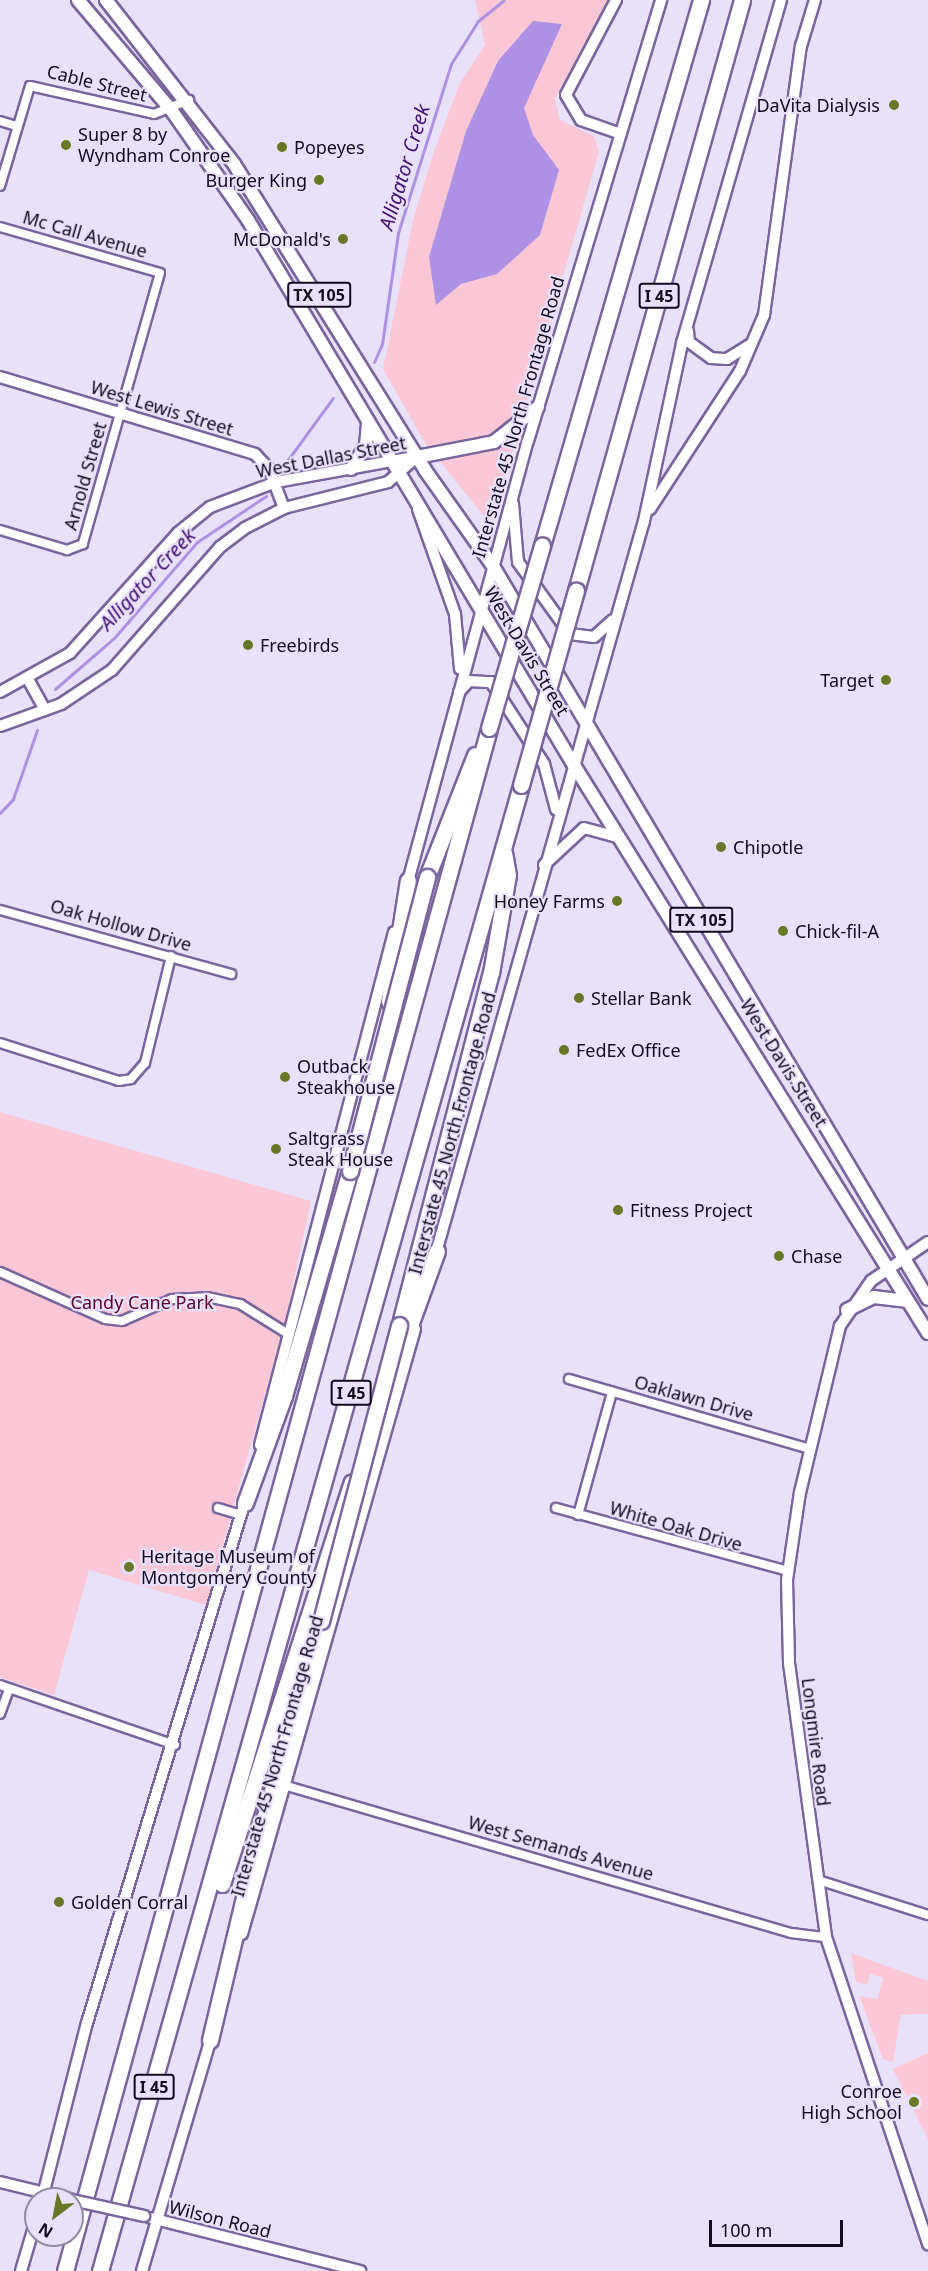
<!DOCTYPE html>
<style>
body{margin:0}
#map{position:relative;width:928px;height:2271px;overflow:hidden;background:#e9e1fa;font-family:"Noto Sans",sans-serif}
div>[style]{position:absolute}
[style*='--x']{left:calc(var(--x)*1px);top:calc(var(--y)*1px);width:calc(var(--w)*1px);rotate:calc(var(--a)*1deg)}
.green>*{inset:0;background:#fbc7d6}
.water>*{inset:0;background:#ae91e5}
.stream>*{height:3px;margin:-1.5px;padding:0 1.5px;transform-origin:1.5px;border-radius:1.5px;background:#ae91e5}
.roads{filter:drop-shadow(2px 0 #79659e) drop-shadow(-2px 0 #79659e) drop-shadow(0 2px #79659e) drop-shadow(0 -2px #79659e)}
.street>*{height:8px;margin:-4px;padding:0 4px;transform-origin:4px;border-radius:4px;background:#fff}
.secondary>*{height:10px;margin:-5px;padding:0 5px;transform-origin:5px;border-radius:5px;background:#fff}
.primary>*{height:12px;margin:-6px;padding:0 6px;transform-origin:6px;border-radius:6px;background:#fff}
.highway>*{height:15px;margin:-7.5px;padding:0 7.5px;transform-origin:7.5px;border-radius:7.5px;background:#fff}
.bridges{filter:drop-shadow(2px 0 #79659e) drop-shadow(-2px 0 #79659e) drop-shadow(0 2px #79659e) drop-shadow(0 -2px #79659e)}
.secondary-bridge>*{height:10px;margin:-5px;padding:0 5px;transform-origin:5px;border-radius:5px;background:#fff}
.highway-bridge>*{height:15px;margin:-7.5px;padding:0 7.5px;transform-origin:7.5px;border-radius:7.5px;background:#fff}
.dots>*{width:16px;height:16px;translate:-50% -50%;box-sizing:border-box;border:3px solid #e9e1fa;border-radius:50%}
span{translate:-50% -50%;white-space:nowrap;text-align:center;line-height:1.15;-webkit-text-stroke:4.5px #e9e1fa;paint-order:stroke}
.shield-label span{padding:2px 4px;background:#e9e1fa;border:2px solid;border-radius:4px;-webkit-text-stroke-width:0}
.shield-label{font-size:16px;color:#130a20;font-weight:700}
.street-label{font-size:18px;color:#130a20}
.poi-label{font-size:18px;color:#130a20}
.right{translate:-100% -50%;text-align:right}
.left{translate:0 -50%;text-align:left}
.park-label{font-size:18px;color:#5b012d}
.water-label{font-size:20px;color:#421175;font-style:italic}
.north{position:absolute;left:24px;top:2187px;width:60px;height:60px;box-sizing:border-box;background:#e9e1fa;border:2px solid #938ba3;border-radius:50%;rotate:212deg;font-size:16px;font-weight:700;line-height:24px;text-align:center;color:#130a20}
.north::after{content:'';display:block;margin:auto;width:21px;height:27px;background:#677725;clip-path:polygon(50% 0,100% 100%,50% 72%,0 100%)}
.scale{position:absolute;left:709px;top:2220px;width:134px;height:27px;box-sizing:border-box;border:3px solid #130a20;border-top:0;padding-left:8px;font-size:18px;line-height:21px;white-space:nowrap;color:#130a20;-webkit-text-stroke:4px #e9e1fa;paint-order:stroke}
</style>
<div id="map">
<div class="green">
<i style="clip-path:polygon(475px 0,608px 0,555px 99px,560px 120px,594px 136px,599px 152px,491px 525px,425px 443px,383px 369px,413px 220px,433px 154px,460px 83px,485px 45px)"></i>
<i style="clip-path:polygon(0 1112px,311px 1201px,285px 1323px,206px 1605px,89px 1570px,54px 1695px,0 1677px)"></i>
<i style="clip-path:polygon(851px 1953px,928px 1981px,928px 2014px,901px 2015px,893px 2062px,883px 2059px,859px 1996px,877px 1999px,883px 1978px,870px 1974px,867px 1985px,856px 1982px)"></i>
<i style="clip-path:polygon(928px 2053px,928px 2139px,893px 2069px)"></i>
</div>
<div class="water">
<i style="clip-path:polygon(533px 21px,562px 24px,524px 108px,533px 135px,559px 170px,540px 235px,497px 274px,461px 284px,436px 305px,429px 257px,466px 131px,498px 61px)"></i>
</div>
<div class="stream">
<i style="--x:374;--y:362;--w:20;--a:-66"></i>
<i style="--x:382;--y:344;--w:112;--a:-81.8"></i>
<i style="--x:398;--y:233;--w:177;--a:-72.6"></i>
<i style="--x:451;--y:64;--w:51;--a:-57.9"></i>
<i style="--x:478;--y:21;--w:33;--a:-39"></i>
<i style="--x:287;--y:461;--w:78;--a:-53.9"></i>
<i style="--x:55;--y:689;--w:79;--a:-40.9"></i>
<i style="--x:115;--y:637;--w:125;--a:-49.2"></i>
<i style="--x:197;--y:542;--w:83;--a:-33.7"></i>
<i style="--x:0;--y:813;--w:19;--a:-47"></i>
<i style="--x:13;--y:799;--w:73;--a:-70.8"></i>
</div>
<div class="roads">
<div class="street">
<i style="--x:0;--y:121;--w:17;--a:17"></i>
<i style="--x:0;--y:186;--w:104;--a:-73.3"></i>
<i style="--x:30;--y:86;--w:127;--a:12.7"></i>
<i style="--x:154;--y:114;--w:38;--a:-22"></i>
<i style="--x:0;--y:227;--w:166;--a:16"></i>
<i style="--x:160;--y:273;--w:282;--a:105.9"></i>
<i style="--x:83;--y:544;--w:17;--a:159"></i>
<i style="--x:67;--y:550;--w:70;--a:-163.4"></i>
<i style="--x:0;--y:910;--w:240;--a:15.5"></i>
<i style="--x:0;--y:1043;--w:125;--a:17.7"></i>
<i style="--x:119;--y:1081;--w:12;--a:-9"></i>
<i style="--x:131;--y:1079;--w:21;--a:-49"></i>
<i style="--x:145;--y:1063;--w:110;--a:-76.3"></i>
<i style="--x:0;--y:1272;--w:115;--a:24.1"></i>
<i style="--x:105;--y:1319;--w:17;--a:7"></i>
<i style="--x:122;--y:1321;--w:55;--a:-23.7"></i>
<i style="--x:172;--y:1299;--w:35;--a:-3"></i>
<i style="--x:207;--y:1297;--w:34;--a:12"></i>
<i style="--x:240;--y:1304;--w:57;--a:32"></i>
<i style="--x:569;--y:1379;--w:251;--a:16.2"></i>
<i style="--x:218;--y:1508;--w:24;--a:17"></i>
<i style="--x:556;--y:1508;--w:240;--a:15.2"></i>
<i style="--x:578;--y:1515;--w:128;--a:-74.5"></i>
<i style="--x:0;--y:1685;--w:185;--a:18.9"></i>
<i style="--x:0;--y:1714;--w:27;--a:-70"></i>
<i style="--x:287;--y:1786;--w:525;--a:16.26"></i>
<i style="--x:791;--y:1933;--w:35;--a:7"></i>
<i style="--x:818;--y:1880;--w:115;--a:17.7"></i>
</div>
<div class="secondary">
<i style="--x:616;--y:0;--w:107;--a:117.8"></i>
<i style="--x:566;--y:95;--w:29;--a:59"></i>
<i style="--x:581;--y:120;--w:42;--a:19.3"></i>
<i style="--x:688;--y:331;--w:11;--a:85"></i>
<i style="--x:689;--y:342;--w:27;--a:36"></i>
<i style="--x:711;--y:358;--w:16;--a:4"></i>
<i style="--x:727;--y:359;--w:28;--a:-32"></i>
<i style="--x:0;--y:377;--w:266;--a:16.8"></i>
<i style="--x:255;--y:454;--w:21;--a:47"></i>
<i style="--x:269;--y:469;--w:42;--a:69"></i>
<i style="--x:513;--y:504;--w:58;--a:85.1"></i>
<i style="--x:518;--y:562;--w:89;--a:54.2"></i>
<i style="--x:570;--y:634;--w:24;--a:7"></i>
<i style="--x:594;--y:637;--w:25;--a:-42"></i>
<i style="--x:418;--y:509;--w:111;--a:70.6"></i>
<i style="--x:455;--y:614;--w:55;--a:84.8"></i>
<i style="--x:650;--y:509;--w:165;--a:-56.9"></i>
<i style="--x:740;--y:371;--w:61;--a:-66.8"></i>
<i style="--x:764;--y:315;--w:272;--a:-82.2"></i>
<i style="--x:801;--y:46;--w:48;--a:-73.1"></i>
<i style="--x:29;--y:681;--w:33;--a:61"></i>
<i style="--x:0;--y:692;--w:80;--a:-29.1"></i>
<i style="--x:70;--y:653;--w:161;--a:-48"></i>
<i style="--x:178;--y:533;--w:41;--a:-39.1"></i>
<i style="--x:210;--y:507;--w:71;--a:-20.7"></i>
<i style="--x:276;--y:482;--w:140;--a:-10.3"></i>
<i style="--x:459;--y:692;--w:15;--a:-48"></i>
<i style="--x:469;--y:681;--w:22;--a:3"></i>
<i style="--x:491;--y:682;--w:98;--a:57.1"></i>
<i style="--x:544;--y:764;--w:47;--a:75.1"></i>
<i style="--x:0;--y:726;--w:65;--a:-19.8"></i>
<i style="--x:61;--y:704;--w:61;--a:-33.7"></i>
<i style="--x:112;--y:670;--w:164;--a:-48.7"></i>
<i style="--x:220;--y:547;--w:31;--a:-37"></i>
<i style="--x:245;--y:528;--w:44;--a:-27.1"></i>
<i style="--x:284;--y:508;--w:107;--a:-14"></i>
<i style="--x:388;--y:482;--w:38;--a:-41"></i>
<i style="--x:544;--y:865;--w:54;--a:-42.8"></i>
<i style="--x:584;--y:828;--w:35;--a:15"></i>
<i style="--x:407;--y:885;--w:460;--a:-74.8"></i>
<i style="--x:528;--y:441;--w:461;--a:-73.2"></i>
<i style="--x:928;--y:1242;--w:69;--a:145.6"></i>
<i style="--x:871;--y:1281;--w:55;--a:124.6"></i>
<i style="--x:840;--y:1326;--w:171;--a:103.5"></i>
<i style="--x:800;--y:1492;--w:89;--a:98.4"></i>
<i style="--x:787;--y:1580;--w:83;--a:88.6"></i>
<i style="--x:789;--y:1663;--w:276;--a:82.3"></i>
<i style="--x:826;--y:1937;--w:324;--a:71.6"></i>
<i style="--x:435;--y:1256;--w:764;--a:-74.13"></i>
<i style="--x:644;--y:521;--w:182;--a:-77.9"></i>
<i style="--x:682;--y:343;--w:357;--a:-73.9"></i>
<i style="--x:260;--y:1445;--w:530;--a:-75.36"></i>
<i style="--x:242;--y:1934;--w:629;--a:-74.04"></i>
<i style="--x:0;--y:2182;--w:71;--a:13.8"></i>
<i style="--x:42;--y:2199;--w:182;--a:-75.7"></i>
<i style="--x:87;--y:2023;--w:549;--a:-73.15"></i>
<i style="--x:151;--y:2218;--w:216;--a:14.2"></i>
<i style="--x:21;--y:2271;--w:53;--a:-73.6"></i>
<i style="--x:142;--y:2271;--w:246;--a:-73.5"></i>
</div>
<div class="primary">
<i style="--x:78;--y:0;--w:145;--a:49.7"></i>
<i style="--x:172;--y:111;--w:133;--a:55.1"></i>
<i style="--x:248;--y:220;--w:631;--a:59.13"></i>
<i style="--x:572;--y:762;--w:673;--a:58.06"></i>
<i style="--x:106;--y:0;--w:208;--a:52"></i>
<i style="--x:234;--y:164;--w:361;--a:58"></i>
<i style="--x:425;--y:470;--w:118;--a:54.7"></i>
<i style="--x:493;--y:566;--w:852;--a:59.31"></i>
<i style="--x:417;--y:457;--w:78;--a:-11"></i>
<i style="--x:494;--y:442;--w:56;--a:-38.5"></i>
<i style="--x:351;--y:469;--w:27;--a:-57"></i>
<i style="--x:366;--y:446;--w:24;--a:-85"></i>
<i style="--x:847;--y:1310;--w:30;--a:-26"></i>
<i style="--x:874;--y:1297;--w:34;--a:7"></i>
</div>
<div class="highway">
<i style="--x:542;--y:546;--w:569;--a:-73.76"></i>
<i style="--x:576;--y:591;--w:614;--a:-74.31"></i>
<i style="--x:427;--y:877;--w:131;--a:-68.5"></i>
<i style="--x:389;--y:1001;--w:122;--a:-81.1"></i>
<i style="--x:401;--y:1320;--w:358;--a:-75.5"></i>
<i style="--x:491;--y:973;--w:99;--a:-80.2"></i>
<i style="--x:508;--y:875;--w:22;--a:-100"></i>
<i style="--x:391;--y:1378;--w:135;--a:-70.1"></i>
<i style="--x:245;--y:1503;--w:114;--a:-70"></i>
<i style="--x:284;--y:1396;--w:234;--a:-73.7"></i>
<i style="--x:222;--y:1884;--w:422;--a:-72.1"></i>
<i style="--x:210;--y:2040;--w:198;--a:-76.6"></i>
<i style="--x:256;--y:1847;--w:235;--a:-74"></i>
<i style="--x:65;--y:2271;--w:1600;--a:-74.63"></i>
<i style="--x:100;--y:2271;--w:1544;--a:-74.18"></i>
</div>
</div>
<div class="bridges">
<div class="secondary-bridge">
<i style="--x:72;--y:2200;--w:74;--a:12.5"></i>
</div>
<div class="highway-bridge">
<i style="--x:489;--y:728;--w:190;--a:-73.8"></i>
<i style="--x:521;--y:785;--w:202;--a:-74.2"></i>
<i style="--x:350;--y:1171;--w:304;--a:-75.3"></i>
<i style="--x:321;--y:1621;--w:306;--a:-75.2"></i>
</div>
</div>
<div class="dots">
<i style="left:894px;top:105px;background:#677725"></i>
<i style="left:66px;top:145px;background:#677725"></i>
<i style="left:282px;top:147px;background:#677725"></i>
<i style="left:319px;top:180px;background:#677725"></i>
<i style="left:343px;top:239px;background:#677725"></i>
<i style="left:248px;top:645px;background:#677725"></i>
<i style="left:886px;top:680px;background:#677725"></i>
<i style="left:721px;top:847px;background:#677725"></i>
<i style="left:617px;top:901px;background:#677725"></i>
<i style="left:783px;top:931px;background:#677725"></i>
<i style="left:579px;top:998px;background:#677725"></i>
<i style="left:564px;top:1050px;background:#677725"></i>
<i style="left:285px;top:1077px;background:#677725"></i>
<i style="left:276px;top:1149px;background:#677725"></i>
<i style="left:618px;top:1210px;background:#677725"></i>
<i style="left:779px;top:1256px;background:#677725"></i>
<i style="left:129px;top:1567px;background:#677725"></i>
<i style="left:59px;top:1902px;background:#677725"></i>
<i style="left:914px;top:2102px;background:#677725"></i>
</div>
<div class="shield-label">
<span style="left:319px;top:295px">TX 105</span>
<span style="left:659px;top:296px">I 45</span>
<span style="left:701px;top:920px">TX 105</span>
<span style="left:351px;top:1393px">I 45</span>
<span style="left:154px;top:2087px">I 45</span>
</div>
<div class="street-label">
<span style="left:97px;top:83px;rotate:14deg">Cable Street</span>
<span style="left:85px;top:234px;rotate:16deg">Mc Call Avenue</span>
<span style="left:162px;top:408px;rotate:17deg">West Lewis Street</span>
<span style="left:518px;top:417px;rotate:-74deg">Interstate 45 North Frontage Road</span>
<span style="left:331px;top:457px;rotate:-11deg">West Dallas Street</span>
<span style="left:85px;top:476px;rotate:-74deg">Arnold Street</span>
<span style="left:527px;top:651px;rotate:59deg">West Davis Street</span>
<span style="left:121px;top:925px;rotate:16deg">Oak Hollow Drive</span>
<span style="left:784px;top:1063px;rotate:58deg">West Davis Street</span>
<span style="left:452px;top:1133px;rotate:-75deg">Interstate 45 North Frontage Road</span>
<span style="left:694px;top:1398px;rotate:16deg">Oaklawn Drive</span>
<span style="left:676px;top:1526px;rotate:16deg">White Oak Drive</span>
<span style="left:816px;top:1742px;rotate:83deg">Longmire Road</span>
<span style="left:277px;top:1756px;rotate:-74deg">Interstate 45 North Frontage Road</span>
<span style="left:561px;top:1848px;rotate:16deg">West Semands Avenue</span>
<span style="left:220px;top:2219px;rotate:14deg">Wilson Road</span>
</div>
<div class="poi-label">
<span class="right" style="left:880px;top:105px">DaVita Dialysis</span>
<span class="left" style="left:78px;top:145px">Super 8 by<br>Wyndham Conroe</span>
<span class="left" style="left:294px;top:147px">Popeyes</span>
<span class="right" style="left:307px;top:180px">Burger King</span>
<span class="right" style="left:331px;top:239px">McDonald's</span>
<span class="left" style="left:260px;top:645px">Freebirds</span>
<span class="right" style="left:874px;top:680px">Target</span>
<span class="left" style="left:733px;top:847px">Chipotle</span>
<span class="right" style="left:605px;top:901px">Honey Farms</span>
<span class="left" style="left:795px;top:931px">Chick-fil-A</span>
<span class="left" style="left:591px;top:998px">Stellar Bank</span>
<span class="left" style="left:576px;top:1050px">FedEx Office</span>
<span class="left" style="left:297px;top:1077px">Outback<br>Steakhouse</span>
<span class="left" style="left:288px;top:1149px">Saltgrass<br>Steak House</span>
<span class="left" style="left:630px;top:1210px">Fitness Project</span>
<span class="left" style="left:791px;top:1256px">Chase</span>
<span class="left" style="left:141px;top:1567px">Heritage Museum of<br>Montgomery County</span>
<span class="left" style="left:71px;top:1902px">Golden Corral</span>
<span class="right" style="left:902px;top:2102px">Conroe<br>High School</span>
</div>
<div class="park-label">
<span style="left:142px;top:1302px">Candy Cane Park</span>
</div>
<div class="water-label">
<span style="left:404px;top:167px;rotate:-73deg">Alligator Creek</span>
<span style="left:147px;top:579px;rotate:-47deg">Alligator Creek</span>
</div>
<div class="north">N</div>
<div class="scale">100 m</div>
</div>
